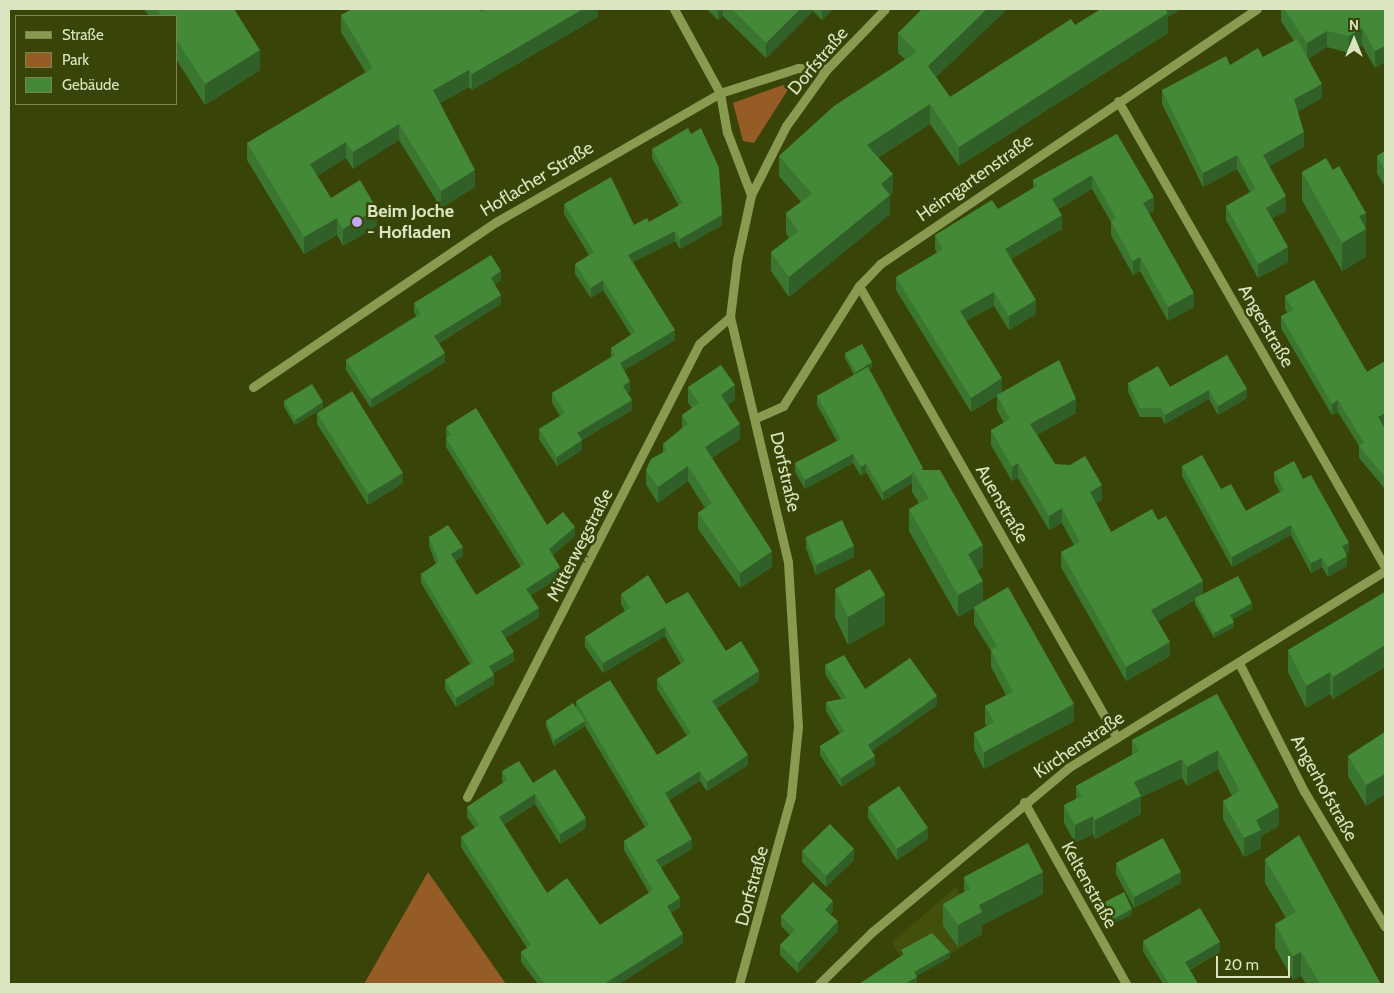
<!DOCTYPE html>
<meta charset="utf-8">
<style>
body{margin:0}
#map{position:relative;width:1394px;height:993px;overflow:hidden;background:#394508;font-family:Cabin,sans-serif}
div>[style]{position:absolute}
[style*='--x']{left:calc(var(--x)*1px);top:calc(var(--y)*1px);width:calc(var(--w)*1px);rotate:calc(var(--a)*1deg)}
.built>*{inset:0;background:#42500b}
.green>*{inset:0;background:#955c25}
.minor>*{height:9px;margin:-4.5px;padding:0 4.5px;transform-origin:4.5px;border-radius:4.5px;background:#889b50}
.wall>*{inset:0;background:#3a7630}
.shaded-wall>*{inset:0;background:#306027}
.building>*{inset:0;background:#448938}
.dots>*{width:14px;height:14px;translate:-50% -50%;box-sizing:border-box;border:2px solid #394508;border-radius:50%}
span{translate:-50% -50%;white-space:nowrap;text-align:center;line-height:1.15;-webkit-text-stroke:5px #394508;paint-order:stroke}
.street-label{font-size:18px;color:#dbe6c0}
.poi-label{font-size:18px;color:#dbe6c0;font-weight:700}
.left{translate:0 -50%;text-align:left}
.frame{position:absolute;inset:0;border:10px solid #dbe6c0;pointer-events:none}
.legend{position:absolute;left:15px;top:15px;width:162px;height:90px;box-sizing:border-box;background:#394508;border:1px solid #7a8552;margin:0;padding:6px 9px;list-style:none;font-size:15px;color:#dbe6c0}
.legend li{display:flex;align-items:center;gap:10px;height:25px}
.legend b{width:25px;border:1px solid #7a8552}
.north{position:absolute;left:1329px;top:15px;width:50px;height:50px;-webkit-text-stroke:4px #394508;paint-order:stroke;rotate:0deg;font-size:14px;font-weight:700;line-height:20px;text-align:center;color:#dbe6c0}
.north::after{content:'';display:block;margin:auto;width:18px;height:22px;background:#dbe6c0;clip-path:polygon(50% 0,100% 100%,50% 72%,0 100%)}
.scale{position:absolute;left:1216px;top:956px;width:74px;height:22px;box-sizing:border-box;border:2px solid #dbe6c0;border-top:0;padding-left:6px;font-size:15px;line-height:18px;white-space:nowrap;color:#dbe6c0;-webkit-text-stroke:4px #394508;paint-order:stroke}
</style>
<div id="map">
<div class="built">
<i style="clip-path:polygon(956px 887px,982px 934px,913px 978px,892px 942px)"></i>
</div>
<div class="green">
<i style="clip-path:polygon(783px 85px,789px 88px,754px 143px,743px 141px,733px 103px)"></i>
<i style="clip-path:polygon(428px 872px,506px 984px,364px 984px)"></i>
</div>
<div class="minor">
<i style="--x:674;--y:9;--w:96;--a:61.3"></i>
<i style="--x:720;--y:93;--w:40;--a:80"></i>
<i style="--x:727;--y:132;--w:67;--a:69.1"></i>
<i style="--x:1118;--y:101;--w:537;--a:60.19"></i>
<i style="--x:859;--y:286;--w:520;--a:60.28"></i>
<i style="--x:253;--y:387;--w:294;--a:-34.2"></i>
<i style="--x:496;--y:222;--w:258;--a:-29.9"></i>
<i style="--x:720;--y:93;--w:82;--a:-17.8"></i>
<i style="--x:798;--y:68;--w:29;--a:2"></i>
<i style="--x:756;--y:418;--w:30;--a:-24"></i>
<i style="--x:783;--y:406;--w:142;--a:-57.7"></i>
<i style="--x:859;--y:286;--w:30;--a:-46"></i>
<i style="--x:880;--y:264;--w:455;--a:-34.1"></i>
<i style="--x:1239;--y:663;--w:144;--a:63.1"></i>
<i style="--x:1304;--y:791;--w:158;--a:59.2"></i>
<i style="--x:467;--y:797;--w:509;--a:-62.88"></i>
<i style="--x:699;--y:344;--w:41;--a:-41.1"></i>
<i style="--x:1024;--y:802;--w:209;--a:60.7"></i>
<i style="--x:739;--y:984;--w:195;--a:-74.5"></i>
<i style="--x:791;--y:796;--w:70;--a:-84.3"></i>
<i style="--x:798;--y:726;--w:164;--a:-93.5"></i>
<i style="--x:788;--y:562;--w:252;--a:-103.3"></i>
<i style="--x:730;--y:317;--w:57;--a:-83"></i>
<i style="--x:737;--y:260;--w:66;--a:-77.8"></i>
<i style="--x:751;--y:195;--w:77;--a:-63.1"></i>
<i style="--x:786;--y:126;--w:70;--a:-54.3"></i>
<i style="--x:827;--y:69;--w:83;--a:-46"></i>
<i style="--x:819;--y:984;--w:74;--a:-44.5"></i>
<i style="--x:872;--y:932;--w:256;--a:-39.9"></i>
<i style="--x:1068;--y:768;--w:373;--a:-31.9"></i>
</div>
<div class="wall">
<i style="clip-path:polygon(144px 9px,234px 9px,260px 70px,205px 105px,176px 59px,176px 16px,149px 16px)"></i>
<i style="clip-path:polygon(598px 9px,598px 17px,472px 90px,469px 87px,440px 103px,475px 187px,441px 208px,399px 140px,353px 169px,346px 158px,317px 176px,331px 198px,377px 226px,343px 246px,337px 235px,304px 254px,247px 160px,247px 143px,366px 73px,341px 32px,341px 15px,481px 11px)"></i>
<i style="clip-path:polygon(707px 9px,833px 9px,822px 20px,813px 11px,766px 58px,723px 16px,718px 20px)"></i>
<i style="clip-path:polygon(1007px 9px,936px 77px,950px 97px,1075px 25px,1178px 9px,1178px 11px,1168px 17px,1168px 33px,959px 166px,930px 124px,878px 158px,893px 193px,890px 195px,890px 214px,789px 297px,771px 271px,771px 252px,789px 238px,786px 233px,786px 213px,801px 202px,779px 176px,779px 156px,905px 59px,898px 53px,898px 33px)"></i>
<i style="clip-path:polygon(1281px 9px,1385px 9px,1385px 62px,1375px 68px,1362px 45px,1349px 53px,1327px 47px,1308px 59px,1322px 98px,1297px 112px,1304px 147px,1269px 166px,1286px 211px,1272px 218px,1288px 262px,1258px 278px,1226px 220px,1226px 206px,1250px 192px,1237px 169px,1203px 187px,1162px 104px,1162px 90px,1230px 65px,1263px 57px,1294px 41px,1281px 21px)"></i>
<i style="clip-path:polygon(1117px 134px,1154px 211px,1149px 213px,1194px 307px,1168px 321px,1140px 271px,1133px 275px,1111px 235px,1111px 222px,1092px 189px,1058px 209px,1062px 229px,1011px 259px,1036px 314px,1009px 330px,994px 306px,966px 321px,1002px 392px,1076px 413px,1037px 435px,1055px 464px,1102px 500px,1096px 503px,1111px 532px,1203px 594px,1252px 609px,1232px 619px,1234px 627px,1214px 638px,1195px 604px,1195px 600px,1158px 621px,1170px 656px,1126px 681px,1061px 567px,1061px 552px,1074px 545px,1062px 523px,1049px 530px,1018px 478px,1012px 481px,991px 445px,991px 430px,1004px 423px,997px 410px,997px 396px,971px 412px,896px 290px,896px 277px,937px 253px,935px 249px,935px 235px,998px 209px,1033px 188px,1033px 180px)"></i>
<i style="clip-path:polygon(652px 149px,722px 225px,680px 249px,675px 241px,633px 262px,675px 340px,624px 370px,630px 391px,627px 393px,632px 410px,582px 440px,582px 450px,557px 466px,539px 439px,539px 429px,560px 416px,552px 403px,552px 393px,611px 357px,611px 348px,631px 335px,603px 290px,591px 298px,575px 274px,575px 264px,589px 255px,564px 214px,564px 204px,634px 225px,649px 222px,679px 206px,652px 158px)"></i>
<i style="clip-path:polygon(1385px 151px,1385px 187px,1377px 173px,1377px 156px)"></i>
<i style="clip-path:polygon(1333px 170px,1366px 213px,1366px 257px,1342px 271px,1302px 200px,1302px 172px)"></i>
<i style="clip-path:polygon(501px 280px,495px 284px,501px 304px,439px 343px,445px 362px,371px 408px,346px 370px,346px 360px,416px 316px,414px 312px,414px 303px)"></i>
<i style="clip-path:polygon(1285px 296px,1367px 372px,1385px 361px,1385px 425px,1383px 426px,1385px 429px,1385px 489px,1359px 458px,1359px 446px,1338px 412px,1332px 415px,1281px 328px,1281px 316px,1287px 313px,1285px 308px)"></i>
<i style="clip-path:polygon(845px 353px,872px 368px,869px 369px,923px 470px,983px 567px,977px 571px,983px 601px,1074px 721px,984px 769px,974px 750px,974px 733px,987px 726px,985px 723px,985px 706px,1006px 695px,991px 667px,991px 651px,974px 624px,974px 608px,958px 617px,909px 531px,909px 509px,919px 503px,912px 492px,912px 483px,883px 501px,866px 472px,861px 476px,853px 463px,805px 489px,795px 472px,795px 463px,837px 441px,817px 405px,817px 396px,854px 375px,845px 358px)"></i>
<i style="clip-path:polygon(1227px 355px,1247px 398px,1218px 415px,1209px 399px,1165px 424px,1161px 417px,1140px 417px,1128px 392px,1128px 383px,1170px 387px)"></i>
<i style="clip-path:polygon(688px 387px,735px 400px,728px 405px,740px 439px,712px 458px,772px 567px,740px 588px,698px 529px,698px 513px,705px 508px,688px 481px,658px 503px,646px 485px,646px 470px,663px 453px,663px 444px,682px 428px,682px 415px,692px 408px,688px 403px)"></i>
<i style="clip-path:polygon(284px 401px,323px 408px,295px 425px,284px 407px)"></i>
<i style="clip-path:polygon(317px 413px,403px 483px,368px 505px,317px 424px)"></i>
<i style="clip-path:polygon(446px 427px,547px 525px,575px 536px,552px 555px,560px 577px,531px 595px,539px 617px,505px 638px,514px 661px,493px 673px,494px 684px,456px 707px,445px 689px,445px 680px,470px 664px,421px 583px,421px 574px,436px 564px,429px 546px,429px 537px,463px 556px,455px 561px,476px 595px,521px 567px,446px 447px,446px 438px,447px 437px,446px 436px)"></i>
<i style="clip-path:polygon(1182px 466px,1246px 511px,1280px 492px,1274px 481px,1274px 472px,1303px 479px,1349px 553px,1346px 554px,1347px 566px,1328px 577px,1322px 567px,1311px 573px,1291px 535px,1232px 567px,1182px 476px)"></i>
<i style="clip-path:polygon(806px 537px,854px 557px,816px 575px,806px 548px)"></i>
<i style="clip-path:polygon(835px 589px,885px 624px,848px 645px,835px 617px)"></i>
<i style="clip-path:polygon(1385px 592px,1385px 667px,1333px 699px,1330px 694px,1306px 708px,1288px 672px,1288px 650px)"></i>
<i style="clip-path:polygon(621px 594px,666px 604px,726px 651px,759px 681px,717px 708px,748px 765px,707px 791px,700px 781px,669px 800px,692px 849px,661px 867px,680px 907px,671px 913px,683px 943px,619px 984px,538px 984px,521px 962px,521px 952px,527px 948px,461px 847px,461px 837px,475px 828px,467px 817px,467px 807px,503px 783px,502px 781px,502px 771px,533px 783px,586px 828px,560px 844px,535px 804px,504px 824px,547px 893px,600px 925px,649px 893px,624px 850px,624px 841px,645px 827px,585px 726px,554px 746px,546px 726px,546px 721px,576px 707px,576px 701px,657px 755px,687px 736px,657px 689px,657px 679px,681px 664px,665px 636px,603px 673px,585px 647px,585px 637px,625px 611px,621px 604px)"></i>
<i style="clip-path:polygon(825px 665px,865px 689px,937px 705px,872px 751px,875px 765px,841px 787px,820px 755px,820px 746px,840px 734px,826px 711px,826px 702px,841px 699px,825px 674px)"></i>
<i style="clip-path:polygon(1217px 694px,1279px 826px,1261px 836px,1261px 848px,1244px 857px,1223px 819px,1223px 801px,1232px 796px,1218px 769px,1187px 786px,1182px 778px,1141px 797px,1141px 814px,1095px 839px,1093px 834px,1075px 843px,1064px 823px,1064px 805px,1076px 799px,1076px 786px,1132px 755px,1132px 740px)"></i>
<i style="clip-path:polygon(1385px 732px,1385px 794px,1366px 806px,1348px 776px,1348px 756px)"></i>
<i style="clip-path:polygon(868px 807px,928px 839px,897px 860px,868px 818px)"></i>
<i style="clip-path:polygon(802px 851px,854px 860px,826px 887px,802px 862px)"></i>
<i style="clip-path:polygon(1265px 859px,1381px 984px,1306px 984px,1301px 976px,1293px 980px,1275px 948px,1275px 924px,1286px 918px,1265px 883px)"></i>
<i style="clip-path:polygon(1116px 863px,1181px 883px,1134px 908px,1116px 874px)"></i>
<i style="clip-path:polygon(964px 877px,1043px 894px,982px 925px,982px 934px,958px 947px,943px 926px,943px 904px,964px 892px)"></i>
<i style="clip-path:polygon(1105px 902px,1132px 914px,1113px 924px,1105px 907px)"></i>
<i style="clip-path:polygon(833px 911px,830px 914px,838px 931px,798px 973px,780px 955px,780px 945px,790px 935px,781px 926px,781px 916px)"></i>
<i style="clip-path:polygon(1143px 941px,1220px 952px,1190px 970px,1198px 984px,1163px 984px,1143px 951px)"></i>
</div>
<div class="shaded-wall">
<i style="clip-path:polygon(583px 9px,598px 9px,598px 17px,472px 90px,472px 74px)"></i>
<i style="clip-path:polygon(718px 9px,723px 9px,723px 16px,718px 20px)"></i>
<i style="clip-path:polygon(800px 9px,813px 9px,813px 11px,766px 58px,766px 43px)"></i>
<i style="clip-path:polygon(822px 9px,833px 9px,822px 20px)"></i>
<i style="clip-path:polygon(987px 9px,1007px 9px,928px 85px,928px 66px)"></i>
<i style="clip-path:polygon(1161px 9px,1178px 9px,1178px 11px,1168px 17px,1168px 33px,959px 166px,959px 147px)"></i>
<i style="clip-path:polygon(1362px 28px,1362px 45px,1349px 53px,1349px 36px)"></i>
<i style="clip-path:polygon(1327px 31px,1327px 47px,1307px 60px,1307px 43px)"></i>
<i style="clip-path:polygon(1385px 46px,1385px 62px,1375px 68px,1375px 51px)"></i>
<i style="clip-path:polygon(260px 50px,260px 70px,205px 105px,205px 84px)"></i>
<i style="clip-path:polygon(469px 70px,469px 87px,433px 107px,433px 90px)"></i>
<i style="clip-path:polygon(1322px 84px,1322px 98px,1294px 114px,1294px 99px)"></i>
<i style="clip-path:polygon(930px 104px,930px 124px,867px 165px,867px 145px)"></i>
<i style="clip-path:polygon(399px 124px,399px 140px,353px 169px,353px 152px)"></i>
<i style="clip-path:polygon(1304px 132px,1304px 147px,1263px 169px,1263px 155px)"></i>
<i style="clip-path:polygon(346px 142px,346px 158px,310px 180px,310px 164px)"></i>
<i style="clip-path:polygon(1237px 155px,1237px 169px,1203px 187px,1203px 173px)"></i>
<i style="clip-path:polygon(475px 170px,475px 187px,441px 208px,441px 191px)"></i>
<i style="clip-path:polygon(893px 174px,893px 193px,890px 195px,890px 214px,789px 297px,789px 277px,881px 184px)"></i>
<i style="clip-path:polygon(1092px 175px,1092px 189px,1052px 213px,1052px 199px)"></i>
<i style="clip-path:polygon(1286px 196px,1286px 211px,1266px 222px,1266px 208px)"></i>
<i style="clip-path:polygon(1154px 197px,1154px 211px,1143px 217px,1143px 203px)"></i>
<i style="clip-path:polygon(377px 209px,377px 226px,343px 246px,343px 229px)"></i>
<i style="clip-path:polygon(1366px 213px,1366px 257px,1342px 271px,1342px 243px,1359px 216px)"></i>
<i style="clip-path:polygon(722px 215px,722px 225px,680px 249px,680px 239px)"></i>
<i style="clip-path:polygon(1062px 215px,1062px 229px,1005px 263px,1005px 249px)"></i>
<i style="clip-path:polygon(337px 218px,337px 235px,304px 254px,304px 237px)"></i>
<i style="clip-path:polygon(675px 231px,675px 241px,628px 265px,628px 255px)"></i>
<i style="clip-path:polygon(1288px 247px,1288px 262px,1258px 278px,1258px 264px)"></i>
<i style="clip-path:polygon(1140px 257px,1140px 271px,1133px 275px,1133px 261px)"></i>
<i style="clip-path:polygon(501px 271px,501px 280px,491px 287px,491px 278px)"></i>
<i style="clip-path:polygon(603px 280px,603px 290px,591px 298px,591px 288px)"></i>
<i style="clip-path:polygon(994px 292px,994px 306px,960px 324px,960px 311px)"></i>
<i style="clip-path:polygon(1194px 293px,1194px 307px,1168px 321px,1168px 307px)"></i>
<i style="clip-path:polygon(501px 295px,501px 304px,434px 345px,434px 336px)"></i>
<i style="clip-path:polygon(1036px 300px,1036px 314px,1009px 330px,1009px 316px)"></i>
<i style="clip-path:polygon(675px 330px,675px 340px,620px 373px,620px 363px)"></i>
<i style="clip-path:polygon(445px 353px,445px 362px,371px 408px,371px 399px)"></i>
<i style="clip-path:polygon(872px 362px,872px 368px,856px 377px,856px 372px)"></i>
<i style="clip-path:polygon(1002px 378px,1002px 392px,971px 412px,971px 398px)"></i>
<i style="clip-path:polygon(630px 381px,630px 391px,623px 395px,623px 386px)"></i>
<i style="clip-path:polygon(735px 385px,735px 400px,721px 410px,721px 395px)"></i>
<i style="clip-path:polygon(1247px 389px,1247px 398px,1218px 415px,1218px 406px)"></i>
<i style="clip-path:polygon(1209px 390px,1209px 399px,1165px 424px,1165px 415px)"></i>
<i style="clip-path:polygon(1076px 399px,1076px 413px,1030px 439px,1030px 424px)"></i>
<i style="clip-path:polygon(632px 400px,632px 410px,577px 443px,577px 433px)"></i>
<i style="clip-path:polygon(1338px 400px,1338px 412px,1332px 415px,1332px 404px)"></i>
<i style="clip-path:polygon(323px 402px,323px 408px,295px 425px,295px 420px)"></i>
<i style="clip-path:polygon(1385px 413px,1385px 425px,1378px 429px,1378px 417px)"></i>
<i style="clip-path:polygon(740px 424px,740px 439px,705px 463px,705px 447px)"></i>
<i style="clip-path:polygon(582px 440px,582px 450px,557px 466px,557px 457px)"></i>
<i style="clip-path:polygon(853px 454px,853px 463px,805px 489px,805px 480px)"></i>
<i style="clip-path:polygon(1018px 463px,1018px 478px,1012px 481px,1012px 467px)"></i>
<i style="clip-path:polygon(866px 464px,866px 472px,861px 476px,861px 467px)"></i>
<i style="clip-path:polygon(688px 466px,688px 481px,658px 503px,658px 487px)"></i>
<i style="clip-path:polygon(403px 473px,403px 483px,368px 505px,368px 494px)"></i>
<i style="clip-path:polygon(912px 474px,912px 483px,883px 501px,883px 492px)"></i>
<i style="clip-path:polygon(1102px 485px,1102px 500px,1090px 507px,1090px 492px)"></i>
<i style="clip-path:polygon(1062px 508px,1062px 523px,1049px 530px,1049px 516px)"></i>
<i style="clip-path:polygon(1291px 525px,1291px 535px,1232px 567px,1232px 557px)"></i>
<i style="clip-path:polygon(575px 527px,575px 536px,549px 559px,549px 549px)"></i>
<i style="clip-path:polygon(1349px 543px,1349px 553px,1342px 556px,1342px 546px)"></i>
<i style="clip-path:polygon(983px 545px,983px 567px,968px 576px,968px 554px)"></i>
<i style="clip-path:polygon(854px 546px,854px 557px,816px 575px,816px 565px)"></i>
<i style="clip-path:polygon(463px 547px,463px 556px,451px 563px,451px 554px)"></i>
<i style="clip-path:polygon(772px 551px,772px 567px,740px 588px,740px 573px)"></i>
<i style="clip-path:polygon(1347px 556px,1347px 566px,1328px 577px,1328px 567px)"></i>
<i style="clip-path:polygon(1322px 558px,1322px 567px,1311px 573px,1311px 563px)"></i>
<i style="clip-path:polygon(560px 567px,560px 577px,526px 598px,526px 589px)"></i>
<i style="clip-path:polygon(983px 581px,983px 603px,974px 607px,974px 608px,958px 617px,958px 595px)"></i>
<i style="clip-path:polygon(1203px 581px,1203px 596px,1195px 598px,1195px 600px,1151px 625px,1151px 610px)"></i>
<i style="clip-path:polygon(885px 595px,885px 624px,848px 645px,848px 617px)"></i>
<i style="clip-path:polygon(1252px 603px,1252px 609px,1230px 621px,1230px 615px)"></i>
<i style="clip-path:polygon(539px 608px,539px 617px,501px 641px,501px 631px)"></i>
<i style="clip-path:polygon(1234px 622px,1234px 627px,1214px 638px,1214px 633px)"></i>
<i style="clip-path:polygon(665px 627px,665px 636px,603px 673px,603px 663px)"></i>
<i style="clip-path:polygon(1170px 642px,1170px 656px,1126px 681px,1126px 667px)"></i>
<i style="clip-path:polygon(1385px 645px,1385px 667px,1333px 699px,1333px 677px)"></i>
<i style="clip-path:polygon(514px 652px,514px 661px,489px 676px,489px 666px)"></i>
<i style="clip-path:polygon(759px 671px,759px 681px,712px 711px,712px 701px)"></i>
<i style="clip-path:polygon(1330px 672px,1330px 694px,1306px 708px,1306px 686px)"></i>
<i style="clip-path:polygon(494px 675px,494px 684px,456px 707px,456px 698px)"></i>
<i style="clip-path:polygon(937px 696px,937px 705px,868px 754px,868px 745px)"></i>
<i style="clip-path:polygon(1074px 704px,1074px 721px,984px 769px,984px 752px)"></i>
<i style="clip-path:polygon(585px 721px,585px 726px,554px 746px,554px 740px)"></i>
<i style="clip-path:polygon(1218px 750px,1218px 769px,1187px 786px,1187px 767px)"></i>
<i style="clip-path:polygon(748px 755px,748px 765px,707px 791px,707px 782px)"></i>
<i style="clip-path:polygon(875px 756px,875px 765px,841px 787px,841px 778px)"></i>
<i style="clip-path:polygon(1182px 759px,1182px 778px,1141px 797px,1141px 814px,1095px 839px,1095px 820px,1134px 782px)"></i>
<i style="clip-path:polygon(700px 771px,700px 781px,665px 803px,665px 793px)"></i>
<i style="clip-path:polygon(1385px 774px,1385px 794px,1366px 806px,1366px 785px)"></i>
<i style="clip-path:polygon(535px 794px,535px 804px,499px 826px,499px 817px)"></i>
<i style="clip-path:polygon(1279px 807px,1279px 826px,1261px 836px,1261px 848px,1244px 857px,1244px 838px,1256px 820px)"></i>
<i style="clip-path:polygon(1093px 816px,1093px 834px,1075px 843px,1075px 825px)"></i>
<i style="clip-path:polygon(586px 818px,586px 828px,560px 844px,560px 834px)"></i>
<i style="clip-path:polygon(928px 828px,928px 839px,897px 860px,897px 849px)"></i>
<i style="clip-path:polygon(692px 839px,692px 849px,656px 869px,656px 860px)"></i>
<i style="clip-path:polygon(854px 849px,854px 860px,826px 887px,826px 876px)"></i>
<i style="clip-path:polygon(1043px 872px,1043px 894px,982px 925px,982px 934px,958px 947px,958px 925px,979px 905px)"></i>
<i style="clip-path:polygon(1181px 872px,1181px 883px,1134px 908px,1134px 897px)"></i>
<i style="clip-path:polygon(680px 898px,680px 907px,667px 916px,667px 906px)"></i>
<i style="clip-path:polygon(833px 901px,833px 911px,825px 920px,825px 910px)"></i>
<i style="clip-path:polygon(1132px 909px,1132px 914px,1113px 924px,1113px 919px)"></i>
<i style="clip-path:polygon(838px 921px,838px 931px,798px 973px,798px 963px)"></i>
<i style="clip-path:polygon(683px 934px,683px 943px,619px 984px,604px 984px)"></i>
<i style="clip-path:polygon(1220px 942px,1220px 952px,1185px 972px,1185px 962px)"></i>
<i style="clip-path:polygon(950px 952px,950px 958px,913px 978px,913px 973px)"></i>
<i style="clip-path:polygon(1301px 952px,1301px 976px,1293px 980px,1293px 956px)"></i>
<i style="clip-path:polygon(917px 977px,917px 984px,905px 984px)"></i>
</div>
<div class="building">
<i style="clip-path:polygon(157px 9px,234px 9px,260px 50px,205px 84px,176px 39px,176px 16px,162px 16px)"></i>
<i style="clip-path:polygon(352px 9px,480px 9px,481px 11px,485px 9px,583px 9px,472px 74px,469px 70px,433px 90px,475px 170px,441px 191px,399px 124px,353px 152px,346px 142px,310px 164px,331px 198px,360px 180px,377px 209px,343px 229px,337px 218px,304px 237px,247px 143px,373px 68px,341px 15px)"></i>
<i style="clip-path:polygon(732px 9px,800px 9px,766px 43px)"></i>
<i style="clip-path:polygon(922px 9px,987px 9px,928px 66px,950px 97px,1071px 19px,1075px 25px,1101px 9px,1165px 9px,1168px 13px,959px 147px,930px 104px,867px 145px,893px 174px,881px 184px,890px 195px,789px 277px,771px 252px,798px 232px,786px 213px,812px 194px,779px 156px,834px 106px,917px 52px,898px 33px)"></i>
<i style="clip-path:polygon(1284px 9px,1385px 9px,1385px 46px,1375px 51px,1362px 28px,1349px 36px,1327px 31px,1307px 43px)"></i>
<i style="clip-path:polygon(1297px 39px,1322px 84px,1294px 99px,1304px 132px,1263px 155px,1286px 196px,1266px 208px,1288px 247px,1258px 264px,1226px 206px,1256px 189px,1237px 155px,1203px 173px,1162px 90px,1226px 56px,1230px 65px,1258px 48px,1263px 57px)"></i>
<i style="clip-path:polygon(688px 128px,691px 134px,701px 128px,719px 168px,722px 215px,680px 239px,675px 231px,628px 255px,675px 330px,620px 363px,630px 381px,623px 386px,632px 400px,577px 433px,582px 440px,557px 457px,539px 429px,565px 413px,552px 393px,615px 355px,611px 348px,635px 332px,603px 280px,591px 288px,575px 264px,594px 252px,564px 204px,611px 177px,634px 225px,647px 218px,649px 222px,683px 203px,652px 149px)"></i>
<i style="clip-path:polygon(1117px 134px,1154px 197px,1143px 203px,1194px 293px,1168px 307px,1140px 257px,1133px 261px,1111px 221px,1116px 218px,1092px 175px,1052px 199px,1062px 215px,1005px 249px,1036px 300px,1009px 316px,994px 292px,960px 311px,1002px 378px,971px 398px,896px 277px,943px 249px,935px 235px,992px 200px,998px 209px,1037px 186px,1033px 180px)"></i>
<i style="clip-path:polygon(1385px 151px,1385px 171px,1377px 156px)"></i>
<i style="clip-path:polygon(1326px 158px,1333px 170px,1339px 166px,1366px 213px,1359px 216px,1366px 229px,1342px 243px,1302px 172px)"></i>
<i style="clip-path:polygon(491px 255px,501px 271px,491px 278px,501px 295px,434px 336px,445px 353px,371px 399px,346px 360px,421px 314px,414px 303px)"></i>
<i style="clip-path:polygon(1314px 280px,1367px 372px,1385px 361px,1385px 413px,1378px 417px,1385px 429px,1385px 477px,1359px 446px,1364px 443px,1338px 400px,1332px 404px,1281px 316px,1293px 310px,1285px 296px)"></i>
<i style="clip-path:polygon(862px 344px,872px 362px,856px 372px,845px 353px)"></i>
<i style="clip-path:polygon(1227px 355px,1247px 389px,1218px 406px,1209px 390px,1165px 415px,1161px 408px,1140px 408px,1128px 383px,1158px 366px,1170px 387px)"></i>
<i style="clip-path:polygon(1059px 360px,1076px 399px,1030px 424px,1055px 464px,1070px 465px,1085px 456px,1102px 485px,1090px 492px,1111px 532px,1152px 509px,1158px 520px,1166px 516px,1203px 581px,1151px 610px,1170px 642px,1126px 667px,1061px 552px,1080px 542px,1062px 508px,1049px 516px,1018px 463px,1012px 467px,991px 430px,1010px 419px,997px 395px)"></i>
<i style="clip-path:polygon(721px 365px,735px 385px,721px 395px,740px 424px,705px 447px,772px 551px,740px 573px,698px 513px,712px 503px,688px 466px,658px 487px,646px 470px,651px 459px,667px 450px,663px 444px,688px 424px,682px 415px,699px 403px,688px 387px)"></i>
<i style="clip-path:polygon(868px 367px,923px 468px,920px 470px,912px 470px,912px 474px,883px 492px,866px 464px,861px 467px,853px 454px,805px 480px,795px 463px,841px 439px,817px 396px)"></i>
<i style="clip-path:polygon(312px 384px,323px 402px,295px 420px,284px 401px)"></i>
<i style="clip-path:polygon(352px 391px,403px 473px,368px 494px,317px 413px)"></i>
<i style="clip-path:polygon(476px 408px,547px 525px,563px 512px,575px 527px,549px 549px,560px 567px,526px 589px,539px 608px,501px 631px,514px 652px,489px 666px,494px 675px,456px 698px,445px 680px,474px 662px,421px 574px,443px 559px,439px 562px,429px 537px,448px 525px,463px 547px,451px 554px,476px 595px,525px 564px,446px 438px,451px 435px,446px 427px)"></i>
<i style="clip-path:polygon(1202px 455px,1221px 489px,1231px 484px,1246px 511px,1284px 490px,1274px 472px,1294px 461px,1303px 479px,1311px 475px,1349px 543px,1342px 546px,1347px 556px,1328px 567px,1322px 558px,1311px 563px,1291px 525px,1232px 557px,1182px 466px)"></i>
<i style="clip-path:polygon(912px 470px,940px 470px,983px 545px,968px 554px,983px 581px,958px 595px,909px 509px,929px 498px)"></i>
<i style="clip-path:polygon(842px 520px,854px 546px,816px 565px,806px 537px)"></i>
<i style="clip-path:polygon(870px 569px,885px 595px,848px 617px,835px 589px)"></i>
<i style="clip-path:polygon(648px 575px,666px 604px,688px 592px,726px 651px,741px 641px,759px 671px,712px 701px,748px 755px,707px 782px,700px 771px,665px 793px,692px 839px,656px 860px,680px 898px,667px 906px,683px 934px,604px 984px,545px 984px,521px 952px,531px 945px,461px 837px,479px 825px,467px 807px,507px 780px,502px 771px,519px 761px,533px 783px,555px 769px,586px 818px,560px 834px,535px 794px,499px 817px,547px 893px,567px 878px,600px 925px,653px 890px,624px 841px,649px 825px,576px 701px,610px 680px,657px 755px,691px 733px,657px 679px,685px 661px,665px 627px,603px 663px,585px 637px,630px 608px,621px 594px)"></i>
<i style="clip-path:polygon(1238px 576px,1252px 603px,1230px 615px,1234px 622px,1214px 633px,1195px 598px)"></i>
<i style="clip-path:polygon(1008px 587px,1074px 704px,984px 752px,974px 733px,994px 722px,985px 706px,1013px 692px,991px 650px,997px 646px,974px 607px)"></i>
<i style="clip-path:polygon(1385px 592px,1385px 645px,1333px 677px,1330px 672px,1306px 686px,1288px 650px)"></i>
<i style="clip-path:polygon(844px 655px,865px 689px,910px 658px,937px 696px,868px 745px,875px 756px,841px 778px,820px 746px,844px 731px,826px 702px,847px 698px,825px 665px)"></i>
<i style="clip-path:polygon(1217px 694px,1279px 807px,1256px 820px,1261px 830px,1244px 838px,1223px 801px,1240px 791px,1218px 750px,1187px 767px,1182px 759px,1134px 782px,1141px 796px,1095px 820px,1093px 816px,1075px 825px,1064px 805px,1082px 796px,1076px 786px,1139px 751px,1132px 740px)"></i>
<i style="clip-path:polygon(573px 703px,585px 721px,554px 740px,546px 721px)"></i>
<i style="clip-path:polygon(1385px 732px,1385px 774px,1366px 785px,1348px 756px)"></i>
<i style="clip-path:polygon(899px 786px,928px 828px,897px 849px,868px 807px)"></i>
<i style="clip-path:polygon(830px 824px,854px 849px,826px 876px,802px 851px)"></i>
<i style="clip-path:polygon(1299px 835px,1381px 984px,1320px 984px,1301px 952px,1293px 956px,1275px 924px,1296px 912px,1265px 859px)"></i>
<i style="clip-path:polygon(1163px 838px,1181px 872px,1134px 897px,1116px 863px)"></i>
<i style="clip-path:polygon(1028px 843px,1043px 872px,979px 905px,982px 912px,958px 925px,943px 904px,970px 889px,964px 877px)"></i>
<i style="clip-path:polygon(813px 882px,833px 901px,825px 910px,838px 921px,798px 963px,780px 945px,795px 930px,781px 916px)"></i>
<i style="clip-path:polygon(1124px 892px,1132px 909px,1113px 919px,1105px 902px)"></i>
<i style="clip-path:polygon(1200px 908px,1220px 942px,1185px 962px,1198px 984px,1169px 984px,1143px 941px)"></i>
<i style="clip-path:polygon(932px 933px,950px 952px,914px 972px,901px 950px)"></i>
<i style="clip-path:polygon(904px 954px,917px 977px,905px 984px,859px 984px)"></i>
</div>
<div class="dots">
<i style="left:357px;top:222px;background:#c3a7f2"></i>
</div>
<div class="street-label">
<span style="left:818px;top:61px;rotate:-50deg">Dorfstraße</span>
<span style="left:975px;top:178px;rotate:-35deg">Heimgartenstraße</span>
<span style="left:537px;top:179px;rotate:-31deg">Hoflacher Straße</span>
<span style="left:1266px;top:326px;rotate:60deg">Angerstraße</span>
<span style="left:785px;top:472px;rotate:77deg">Dorfstraße</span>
<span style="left:1002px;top:504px;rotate:60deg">Auenstraße</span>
<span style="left:580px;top:545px;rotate:-63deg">Mitterwegstraße</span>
<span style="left:1079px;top:745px;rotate:-34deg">Kirchenstraße</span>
<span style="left:1324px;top:788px;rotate:61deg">Angerhofstraße</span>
<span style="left:1089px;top:885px;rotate:61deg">Keltenstraße</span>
<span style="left:752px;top:886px;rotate:-75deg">Dorfstraße</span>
</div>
<div class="poi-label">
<span class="left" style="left:367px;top:222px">Beim Joche<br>- Hofladen</span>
</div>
<div class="frame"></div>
<ul class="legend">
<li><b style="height:6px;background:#889b50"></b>Straße</li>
<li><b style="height:14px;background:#955c25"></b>Park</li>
<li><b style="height:14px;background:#448938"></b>Gebäude</li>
</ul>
<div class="north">N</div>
<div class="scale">20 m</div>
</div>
